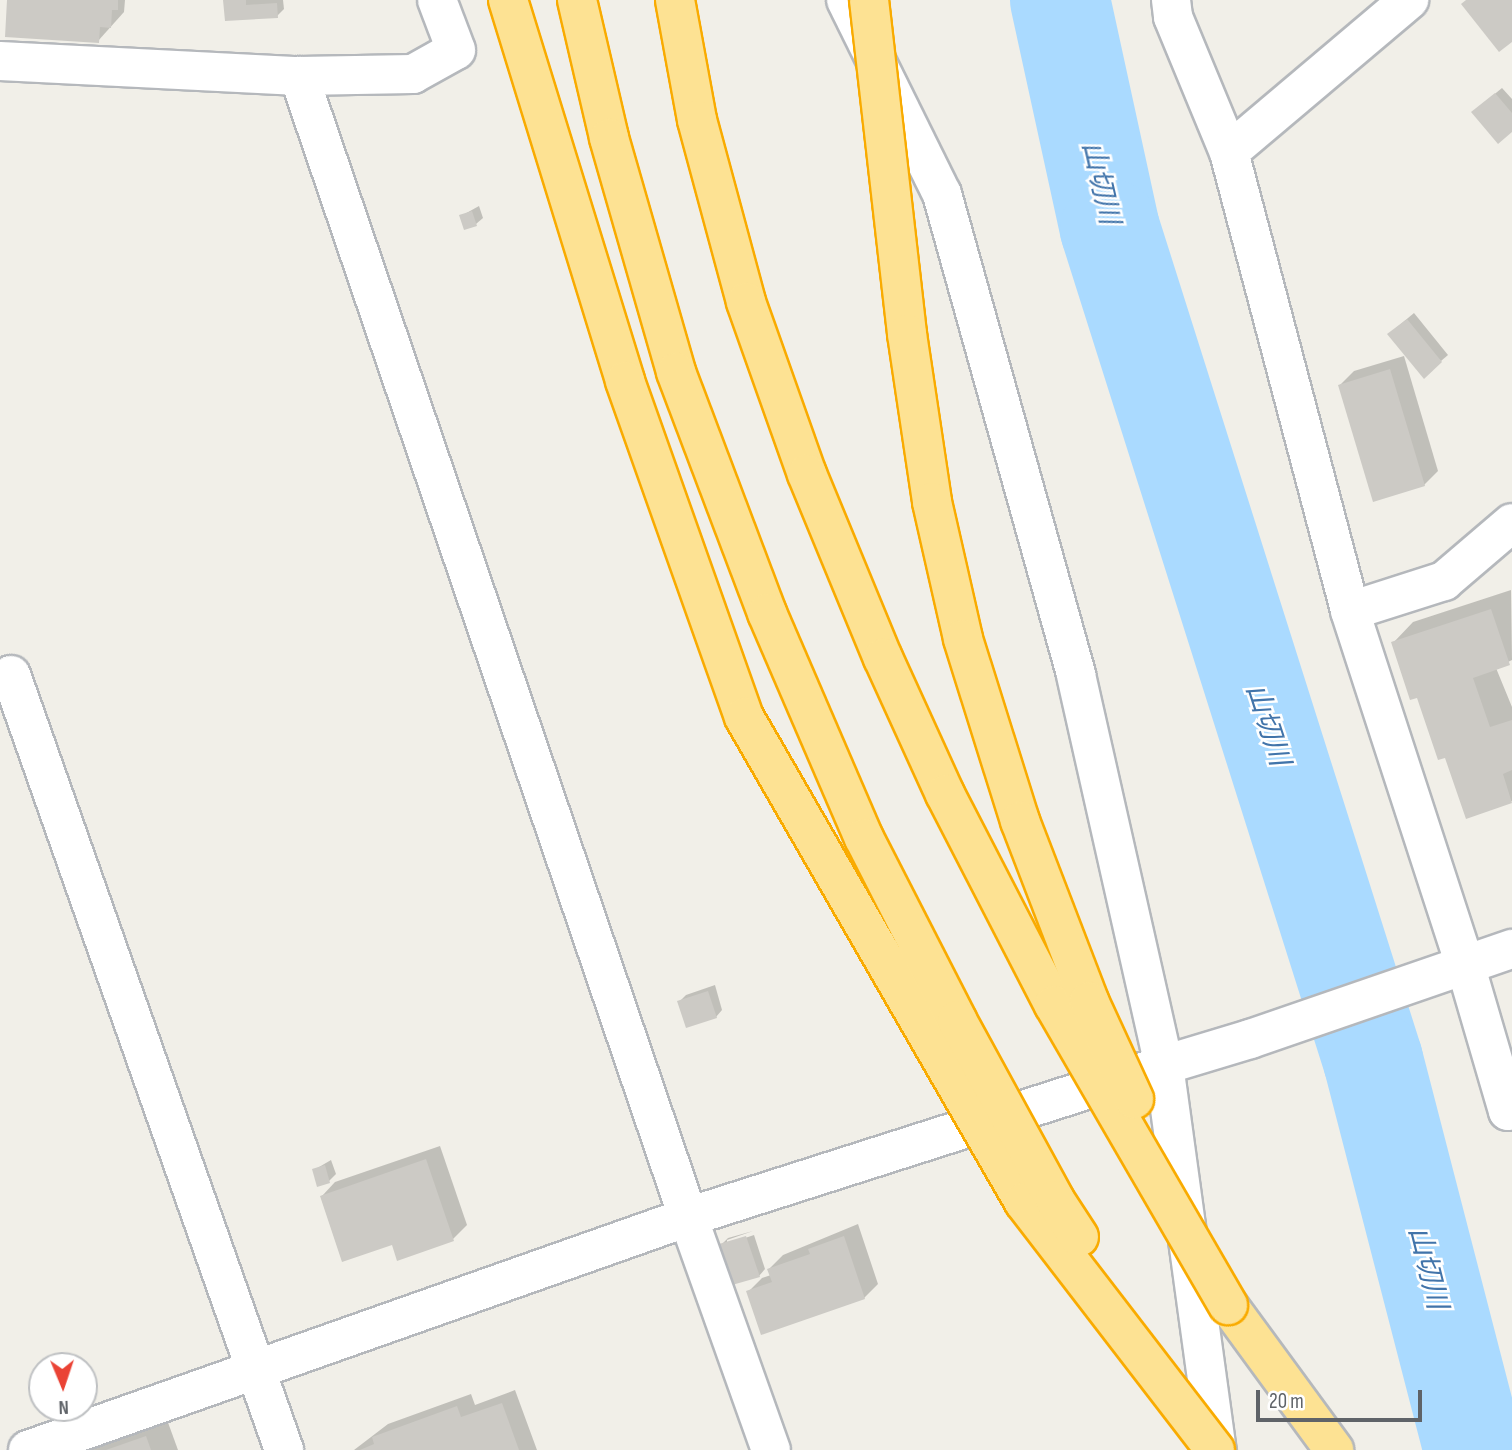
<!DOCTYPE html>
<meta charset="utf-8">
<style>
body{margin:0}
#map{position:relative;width:1512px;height:1450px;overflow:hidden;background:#f1efe8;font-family:"Sofia Sans Condensed","Noto Sans JP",sans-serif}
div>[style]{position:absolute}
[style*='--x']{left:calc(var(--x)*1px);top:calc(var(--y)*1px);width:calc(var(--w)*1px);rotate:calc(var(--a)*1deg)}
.shadow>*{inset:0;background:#0003}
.river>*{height:100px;margin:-50px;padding:0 50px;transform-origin:50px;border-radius:50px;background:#aadaff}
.building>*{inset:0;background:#cccac5}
.roads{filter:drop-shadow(2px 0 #b5b8bc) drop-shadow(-2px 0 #b5b8bc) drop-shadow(0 2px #b5b8bc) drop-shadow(0 -2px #b5b8bc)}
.street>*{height:38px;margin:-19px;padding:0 19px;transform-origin:19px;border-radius:19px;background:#fff}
.secondary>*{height:38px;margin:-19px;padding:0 19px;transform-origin:19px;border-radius:19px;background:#fff}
.highway>*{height:38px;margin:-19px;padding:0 19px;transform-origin:19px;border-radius:19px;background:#fde293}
.bridges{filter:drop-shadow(2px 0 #f9ab00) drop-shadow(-2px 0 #f9ab00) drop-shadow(0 2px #f9ab00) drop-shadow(0 -2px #f9ab00)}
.highway-bridge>*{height:38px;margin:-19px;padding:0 19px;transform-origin:19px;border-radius:19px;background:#fde293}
span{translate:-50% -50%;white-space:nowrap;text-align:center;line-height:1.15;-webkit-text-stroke:5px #fff;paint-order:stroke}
.water-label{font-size:28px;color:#4174aa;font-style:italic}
.north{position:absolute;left:28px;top:1352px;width:70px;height:70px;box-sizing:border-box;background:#fff;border:2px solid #bfc1c3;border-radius:50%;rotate:178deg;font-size:19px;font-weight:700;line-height:28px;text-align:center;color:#5f6368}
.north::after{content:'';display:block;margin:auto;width:24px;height:32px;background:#ea4335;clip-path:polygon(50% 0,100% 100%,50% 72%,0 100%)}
.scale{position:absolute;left:1256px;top:1390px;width:166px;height:32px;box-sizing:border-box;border:4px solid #5f6368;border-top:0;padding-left:9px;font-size:21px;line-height:24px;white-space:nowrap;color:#5f6368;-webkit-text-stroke:5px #fff;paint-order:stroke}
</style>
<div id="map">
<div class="shadow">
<i style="clip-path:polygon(9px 0,125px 0,124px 12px,98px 41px)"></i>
<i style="clip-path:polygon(225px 0,283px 0,284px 9px,277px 16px)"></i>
<i style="clip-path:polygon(1502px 88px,1512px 99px,1512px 130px,1480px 106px)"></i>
<i style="clip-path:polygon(479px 206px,483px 218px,476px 224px,461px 216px)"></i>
<i style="clip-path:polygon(1414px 313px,1448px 355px,1441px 361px,1396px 328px)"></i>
<i style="clip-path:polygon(1404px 356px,1438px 471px,1424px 485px,1340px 385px,1354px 371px)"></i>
<i style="clip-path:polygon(1511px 590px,1512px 660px,1496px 668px,1512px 707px,1512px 801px,1467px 817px,1447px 756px,1393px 643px,1413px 622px)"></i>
<i style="clip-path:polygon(715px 985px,722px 1010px,716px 1017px,679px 1002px,686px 995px)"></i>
<i style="clip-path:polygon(440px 1146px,467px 1225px,453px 1239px,393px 1243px,322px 1196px,335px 1182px)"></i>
<i style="clip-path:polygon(331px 1160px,336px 1174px,329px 1181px,318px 1185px,314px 1170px)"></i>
<i style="clip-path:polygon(858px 1224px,878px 1284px,864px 1298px,748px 1292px,762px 1278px,771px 1275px,769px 1269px,783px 1255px)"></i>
<i style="clip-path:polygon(753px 1231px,727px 1240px,727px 1244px,754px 1235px,765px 1269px,759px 1276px,721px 1245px,728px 1238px)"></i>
<i style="clip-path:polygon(515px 1390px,537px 1450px,354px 1450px,388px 1424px,471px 1394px,475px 1405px)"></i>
<i style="clip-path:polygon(166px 1417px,178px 1450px,71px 1450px)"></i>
</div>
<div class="river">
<i style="--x:1060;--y:0;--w:234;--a:77.7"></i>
<i style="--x:1110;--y:229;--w:872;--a:72.44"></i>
<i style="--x:1373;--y:1060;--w:403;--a:75.5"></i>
</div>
<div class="building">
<i style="clip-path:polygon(7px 0,118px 0,118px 10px,112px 10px,111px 28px,100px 27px,99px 43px,5px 37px)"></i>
<i style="clip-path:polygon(223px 0,246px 0,246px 5px,277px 3px,278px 18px,225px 21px)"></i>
<i style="clip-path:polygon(1466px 0,1512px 0,1512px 42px,1499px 52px,1461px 4px)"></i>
<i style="clip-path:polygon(1495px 93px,1512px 113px,1512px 132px,1498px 144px,1471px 112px)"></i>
<i style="clip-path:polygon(472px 211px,477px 226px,464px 230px,459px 215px)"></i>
<i style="clip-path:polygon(1407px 319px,1442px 362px,1424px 379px,1387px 334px)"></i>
<i style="clip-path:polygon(1390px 369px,1425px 486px,1373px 502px,1338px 385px)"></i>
<i style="clip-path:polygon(1491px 609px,1510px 665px,1473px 678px,1490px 727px,1512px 720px,1512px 770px,1503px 774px,1512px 803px,1466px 819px,1445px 758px,1438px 760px,1417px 698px,1410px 700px,1391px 642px)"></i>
<i style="clip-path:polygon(708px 991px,717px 1018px,686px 1028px,677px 1001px)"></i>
<i style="clip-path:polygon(426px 1159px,454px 1241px,397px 1261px,392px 1245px,342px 1262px,320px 1196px)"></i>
<i style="clip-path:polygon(325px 1165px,330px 1183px,317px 1187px,312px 1169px)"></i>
<i style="clip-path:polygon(746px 1236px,760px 1277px,732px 1285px,719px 1244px)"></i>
<i style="clip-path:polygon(844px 1236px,865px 1299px,761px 1335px,746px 1291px,772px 1282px,767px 1269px,810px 1254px,808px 1249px)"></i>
<i style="clip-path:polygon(502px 1403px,519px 1450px,360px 1450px,374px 1444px,372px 1437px,457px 1406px,461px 1417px)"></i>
<i style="clip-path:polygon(146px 1436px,151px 1450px,106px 1450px)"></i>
</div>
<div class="roads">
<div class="street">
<i style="--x:1171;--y:0;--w:17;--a:83"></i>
<i style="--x:1173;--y:17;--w:146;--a:67.5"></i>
<i style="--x:1229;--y:152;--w:475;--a:75.2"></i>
<i style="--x:1350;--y:611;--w:371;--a:72"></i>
<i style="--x:1465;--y:964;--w:153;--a:73.7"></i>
<i style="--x:1508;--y:1111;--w:4;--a:-27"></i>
<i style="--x:0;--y:61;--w:299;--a:2.9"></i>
<i style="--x:299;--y:76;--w:114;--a:-1"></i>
<i style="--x:413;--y:74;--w:49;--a:-29.2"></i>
<i style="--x:456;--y:50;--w:53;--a:-110.8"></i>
<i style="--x:299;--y:76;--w:1205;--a:71.17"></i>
<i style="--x:688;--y:1217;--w:247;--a:70.4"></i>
<i style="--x:1229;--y:152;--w:236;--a:-40.2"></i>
<i style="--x:1350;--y:611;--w:99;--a:-17.7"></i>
<i style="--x:1444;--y:581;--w:89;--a:-40.5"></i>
<i style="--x:11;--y:675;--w:822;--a:70.59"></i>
<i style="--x:28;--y:1450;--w:700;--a:-19.44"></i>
<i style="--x:688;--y:1217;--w:500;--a:-17.7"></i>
</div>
<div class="secondary">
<i style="--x:846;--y:0;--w:216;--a:63.7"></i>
<i style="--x:942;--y:194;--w:499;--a:74.4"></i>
<i style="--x:1076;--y:675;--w:400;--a:77.3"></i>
<i style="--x:1164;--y:1065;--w:389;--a:82.2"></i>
<i style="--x:1164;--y:1065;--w:90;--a:-16.8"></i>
<i style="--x:1250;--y:1039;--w:277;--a:-19"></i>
</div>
<div class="highway">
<i style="--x:1228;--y:1305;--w:180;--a:53.8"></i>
</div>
</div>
<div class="bridges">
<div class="highway-bridge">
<i style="--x:508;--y:0;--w:399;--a:72.9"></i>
<i style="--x:625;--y:381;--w:356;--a:70.5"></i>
<i style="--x:744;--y:717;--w:560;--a:60"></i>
<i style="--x:1024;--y:1202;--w:313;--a:52.4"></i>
<i style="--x:577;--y:0;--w:142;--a:76.9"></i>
<i style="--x:609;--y:138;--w:243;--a:74"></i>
<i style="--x:676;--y:372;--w:258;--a:69.3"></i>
<i style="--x:767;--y:613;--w:245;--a:66.7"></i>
<i style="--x:864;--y:838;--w:204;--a:62.9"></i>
<i style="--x:957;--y:1020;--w:205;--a:61.4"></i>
<i style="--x:1055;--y:1200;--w:44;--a:57"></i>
<i style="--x:675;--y:0;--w:122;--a:79.6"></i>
<i style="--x:697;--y:120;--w:188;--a:74.9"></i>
<i style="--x:746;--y:302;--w:182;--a:70.5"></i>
<i style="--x:807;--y:474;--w:199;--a:67.6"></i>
<i style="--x:883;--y:658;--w:149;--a:65.5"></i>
<i style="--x:945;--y:794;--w:237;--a:62.7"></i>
<i style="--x:1054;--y:1005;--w:347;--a:59.9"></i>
<i style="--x:869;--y:0;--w:336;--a:83.5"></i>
<i style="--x:907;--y:334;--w:170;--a:81.5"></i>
<i style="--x:932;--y:502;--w:140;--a:77.2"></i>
<i style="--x:963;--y:639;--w:191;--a:72.6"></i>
<i style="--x:1020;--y:821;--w:193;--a:69"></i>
<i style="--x:1089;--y:1001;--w:108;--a:65.3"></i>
</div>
</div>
<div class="water-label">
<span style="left:1100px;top:183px;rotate:77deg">山切川</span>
<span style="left:1267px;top:725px;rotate:72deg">山切川</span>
<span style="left:1427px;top:1268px;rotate:76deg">山切川</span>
</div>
<div class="north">N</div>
<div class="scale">20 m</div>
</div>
